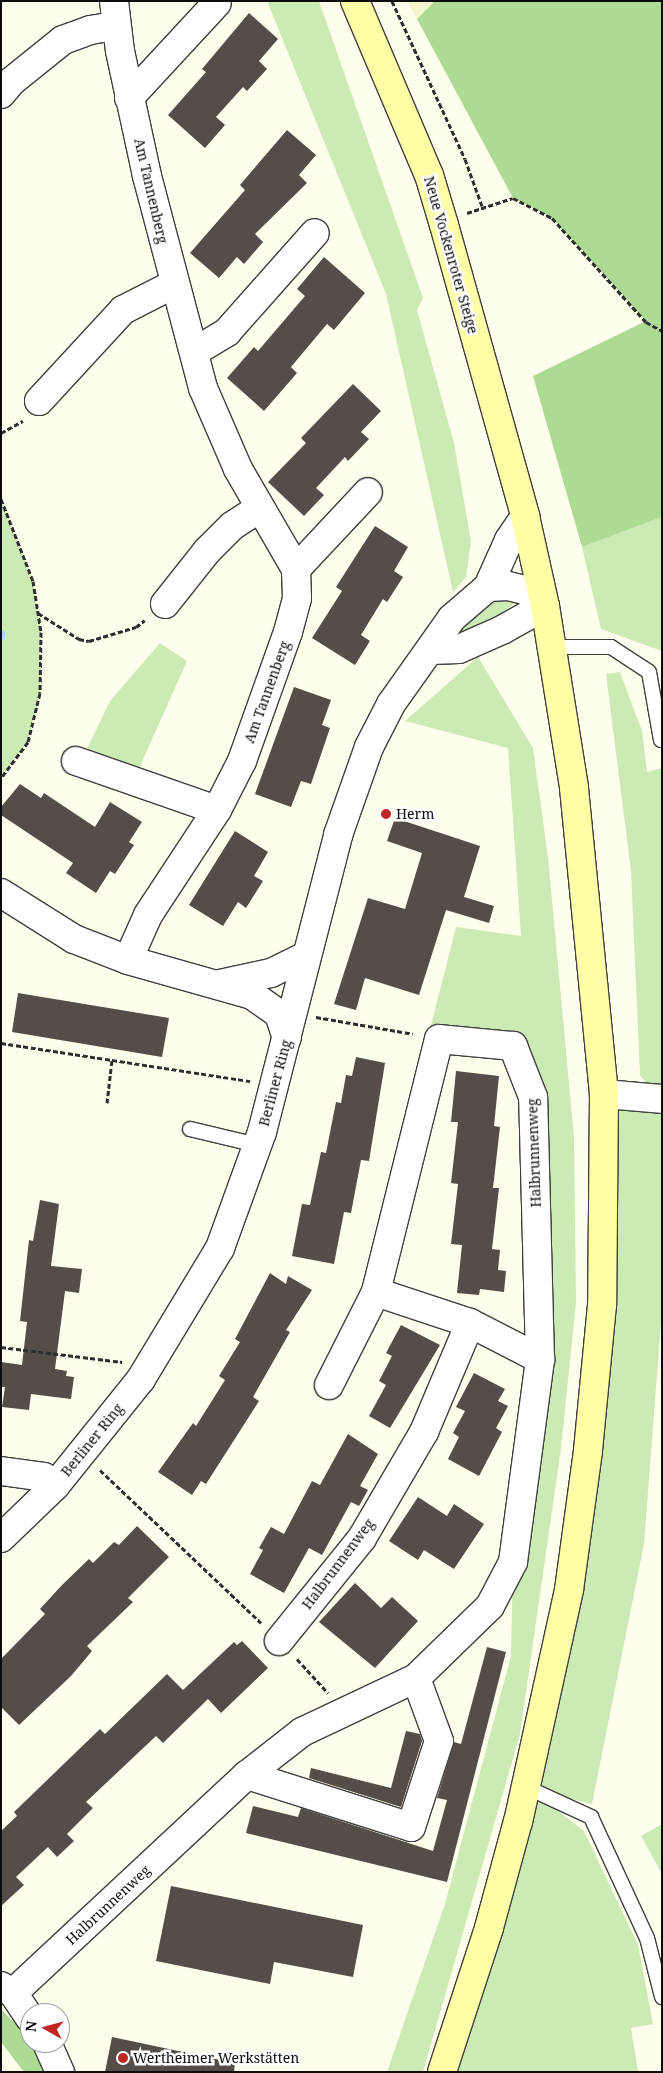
<!DOCTYPE html>
<meta charset="utf-8">
<style>
body{margin:0}
#map{position:relative;width:663px;height:2073px;overflow:hidden;background:#fffdeb;font-family:"Noto Serif",serif}
div>[style]{position:absolute}
[style*='--x']{left:calc(var(--x)*1px);top:calc(var(--y)*1px);width:calc(var(--w)*1px);rotate:calc(var(--a)*1deg)}
.farmland>*{inset:0;background:#f5f5cb}
.green>*{inset:0;background:#cbeab4}
.forest>*{inset:0;background:#addb93}
.stream>*{height:7px;margin:-3.5px;padding:0 3.5px;transform-origin:3.5px;border-radius:3.5px;background:#aed6f8}
.building>*{inset:0;background:#554e48}
.path>*{height:3px;margin-top:-1.5px;transform-origin:0;background:repeating-linear-gradient(90deg,#2e2e2e 0 5px,transparent 0 7.5px)}
.roads{filter:drop-shadow(1px 0 #3f3f3f) drop-shadow(-1px 0 #3f3f3f) drop-shadow(0 1px #3f3f3f) drop-shadow(0 -1px #3f3f3f)}
.service>*{height:14px;margin:-7px;padding:0 7px;transform-origin:7px;border-radius:7px;background:#fff}
.minor>*{height:28px;margin:-14px;padding:0 14px;transform-origin:14px;border-radius:14px;background:#fff}
.tertiary>*{height:28px;margin:-14px;padding:0 14px;transform-origin:14px;border-radius:14px;background:#fff}
.secondary>*{height:28px;margin:-14px;padding:0 14px;transform-origin:14px;border-radius:14px;background:#fffda6}
.dots>*{width:14px;height:14px;translate:-50% -50%;box-sizing:border-box;border:2px solid #fff;border-radius:50%}
span{translate:-50% -50%;white-space:nowrap;text-align:center;line-height:1.15;-webkit-text-stroke:5px #fff;paint-order:stroke}
.street-label{font-size:14px;color:#0c0c0c}
.poi-label{font-size:14px;color:#0c0c0c}
.left{translate:0 -50%;text-align:left}
.frame{position:absolute;inset:0;border:2px solid #0c0c0c;pointer-events:none}
.north{position:absolute;left:20px;top:2003px;width:50px;height:50px;box-sizing:border-box;background:#fff;border:1px solid #9e9e9e;border-radius:50%;rotate:277deg;font-size:14px;font-weight:700;line-height:20px;text-align:center;color:#0c0c0c}
.north::after{content:'';display:block;margin:auto;width:18px;height:22px;background:#bf2621;clip-path:polygon(50% 0,100% 100%,50% 72%,0 100%)}
</style>
<div id="map">
<div class="farmland">
<i style="clip-path:polygon(407px 1px,435px 1px,417px 19px)"></i>
</div>
<div class="green">
<i style="clip-path:polygon(267px 1px,319px 1px,423px 298px,417px 310px,454px 443px,471px 541px,466px 577px,453px 592px,386px 294px)"></i>
<i style="clip-path:polygon(1px 498px,33px 581px,41px 632px,40px 693px,28px 742px,1px 778px)"></i>
<i style="clip-path:polygon(662px 517px,662px 651px,601px 629px,582px 547px)"></i>
<i style="clip-path:polygon(496px 598px,521px 599px,483px 626px,459px 632px)"></i>
<i style="clip-path:polygon(160px 643px,187px 661px,137px 773px,85px 753px,110px 701px)"></i>
<i style="clip-path:polygon(478px 657px,533px 748px,548px 857px,574px 1137px,576px 1303px,561px 1448px,520px 1734px,423px 2072px,387px 2072px,445px 1904px,511px 1656px,513px 1562px,540px 1359px,533px 1097px,513px 1046px,428px 1037px,456px 927px,521px 936px,508px 748px,405px 721px)"></i>
<i style="clip-path:polygon(620px 672px,642px 731px,647px 772px,662px 768px,662px 1088px,653px 1089px,640px 1076px,631px 871px,606px 674px)"></i>
<i style="clip-path:polygon(604px 1094px,662px 1099px,662px 1309px,644px 1544px,592px 1804px,528px 1788px,584px 1831px,638px 1945px,653px 2024px,631px 2028px,638px 2072px,442px 2072px,569px 1590px)"></i>
<i style="clip-path:polygon(662px 1824px,662px 1874px,641px 1836px)"></i>
</div>
<div class="forest">
<i style="clip-path:polygon(435px 1px,662px 1px,662px 517px,582px 547px,533px 376px,646px 321px,552px 218px,513px 198px,417px 19px)"></i>
<i style="clip-path:polygon(1px 2009px,27px 2036px,44px 2072px,24px 2072px,1px 2042px)"></i>
</div>
<div class="stream">
<i style="--x:1;--y:633;--w:3;--a:90"></i>
</div>
<div class="building">
<i style="clip-path:polygon(249px 13px,278px 39px,259px 61px,267px 69px,247px 91px,243px 87px,216px 117px,225px 125px,205px 148px,168px 115px,206px 72px,202px 69px)"></i>
<i style="clip-path:polygon(287px 130px,316px 155px,299px 175px,307px 183px,255px 234px,263px 242px,244px 264px,237px 257px,219px 278px,190px 253px,245px 190px,240px 185px)"></i>
<i style="clip-path:polygon(324px 257px,365px 293px,334px 330px,327px 324px,291px 367px,297px 373px,264px 411px,227px 378px,254px 347px,258px 351px,305px 296px,297px 289px)"></i>
<i style="clip-path:polygon(353px 384px,381px 411px,361px 432px,369px 439px,348px 461px,345px 457px,316px 488px,324px 495px,304px 516px,268px 482px,306px 443px,301px 438px)"></i>
<i style="clip-path:polygon(375px 526px,408px 547px,394px 571px,403px 577px,387px 602px,383px 599px,361px 635px,370px 641px,355px 665px,312px 638px,342px 591px,336px 587px)"></i>
<i style="clip-path:polygon(294px 687px,331px 700px,322px 725px,330px 728px,311px 784px,301px 781px,291px 807px,255px 794px)"></i>
<i style="clip-path:polygon(20px 784px,41px 798px,44px 793px,95px 827px,110px 802px,142px 822px,129px 842px,134px 845px,115px 874px,110px 871px,96px 893px,66px 873px,73px 863px,1px 815px,1px 807px)"></i>
<i style="clip-path:polygon(395px 818px,480px 846px,464px 897px,494px 906px,489px 923px,446px 910px,419px 995px,365px 978px,356px 1010px,334px 1004px,368px 898px,405px 909px,422px 853px,387px 841px)"></i>
<i style="clip-path:polygon(235px 831px,268px 852px,254px 876px,263px 881px,246px 908px,238px 902px,223px 926px,189px 905px)"></i>
<i style="clip-path:polygon(18px 993px,169px 1018px,162px 1057px,12px 1032px)"></i>
<i style="clip-path:polygon(356px 1057px,385px 1063px,369px 1161px,361px 1160px,351px 1213px,344px 1212px,334px 1264px,292px 1256px,302px 1204px,310px 1205px,321px 1152px,326px 1153px,336px 1102px,341px 1103px,346px 1075px,352px 1076px)"></i>
<i style="clip-path:polygon(456px 1071px,499px 1076px,494px 1126px,500px 1127px,493px 1188px,499px 1188px,492px 1249px,500px 1250px,498px 1270px,506px 1271px,504px 1292px,480px 1289px,479px 1295px,457px 1293px,462px 1245px,451px 1244px,458px 1184px,451px 1183px,458px 1122px,451px 1122px)"></i>
<i style="clip-path:polygon(40px 1200px,59px 1204px,51px 1266px,82px 1269px,79px 1293px,65px 1291px,55px 1369px,67px 1371px,66px 1376px,74px 1377px,71px 1399px,31px 1394px,29px 1410px,2px 1407px,5px 1387px,1px 1387px,1px 1362px,22px 1365px,27px 1322px,20px 1321px,29px 1240px,33px 1241px)"></i>
<i style="clip-path:polygon(270px 1273px,286px 1284px,288px 1276px,312px 1290px,286px 1330px,290px 1332px,253px 1397px,259px 1401px,206px 1484px,201px 1481px,192px 1495px,158px 1472px,193px 1423px,196px 1426px,225px 1380px,219px 1376px,240px 1342px,235px 1339px)"></i>
<i style="clip-path:polygon(401px 1325px,440px 1345px,390px 1428px,369px 1416px,386px 1385px,379px 1381px,392px 1356px,386px 1353px)"></i>
<i style="clip-path:polygon(474px 1373px,505px 1389px,498px 1401px,508px 1406px,496px 1428px,502px 1432px,479px 1476px,448px 1459px,459px 1437px,453px 1433px,465px 1411px,456px 1407px)"></i>
<i style="clip-path:polygon(348px 1434px,378px 1454px,360px 1486px,368px 1490px,359px 1506px,351px 1502px,322px 1555px,309px 1548px,284px 1593px,250px 1574px,263px 1550px,259px 1548px,271px 1527px,284px 1534px,312px 1481px,320px 1485px)"></i>
<i style="clip-path:polygon(418px 1497px,447px 1516px,454px 1504px,484px 1524px,454px 1569px,424px 1550px,418px 1560px,389px 1541px)"></i>
<i style="clip-path:polygon(137px 1526px,169px 1557px,128px 1598px,133px 1602px,87px 1646px,92px 1651px,71px 1676px,19px 1725px,1px 1707px,1px 1659px,45px 1614px,40px 1609px,62px 1585px,89px 1559px,93px 1563px,114px 1542px,119px 1545px)"></i>
<i style="clip-path:polygon(355px 1583px,381px 1608px,392px 1597px,418px 1621px,375px 1668px,319px 1622px)"></i>
<i style="clip-path:polygon(242px 1641px,268px 1668px,221px 1713px,208px 1699px,163px 1743px,156px 1736px,86px 1802px,93px 1808px,67px 1834px,74px 1841px,57px 1857px,48px 1847px,16px 1877px,24px 1885px,1px 1906px,1px 1831px,17px 1816px,14px 1812px,100px 1729px,105px 1734px,167px 1674px,183px 1690px,234px 1642px,237px 1645px)"></i>
<i style="clip-path:polygon(487px 1647px,506px 1652px,447px 1882px,246px 1833px,253px 1806px,298px 1817px,301px 1808px,433px 1851px,447px 1800px,437px 1798px,454px 1742px,461px 1744px)"></i>
<i style="clip-path:polygon(406px 1731px,420px 1734px,422px 1741px,401px 1807px,309px 1778px,311px 1768px,391px 1788px)"></i>
<i style="clip-path:polygon(171px 1886px,363px 1925px,353px 1977px,274px 1962px,270px 1984px,156px 1961px)"></i>
<i style="clip-path:polygon(112px 2037px,235px 2063px,234px 2072px,105px 2072px)"></i>
</div>
<div class="path">
<i style="--x:392;--y:1;--w:174;--a:65.2"></i>
<i style="--x:465;--y:159;--w:50;--a:70.1"></i>
<i style="--x:467;--y:213;--w:48;--a:-18.1"></i>
<i style="--x:513;--y:198;--w:44;--a:27.1"></i>
<i style="--x:552;--y:218;--w:140;--a:47.9"></i>
<i style="--x:646;--y:322;--w:18;--a:29"></i>
<i style="--x:1;--y:433;--w:25;--a:-29"></i>
<i style="--x:1;--y:499;--w:88;--a:68.7"></i>
<i style="--x:33;--y:581;--w:52;--a:81.1"></i>
<i style="--x:41;--y:632;--w:61;--a:90.9"></i>
<i style="--x:40;--y:693;--w:50;--a:103.8"></i>
<i style="--x:28;--y:742;--w:45;--a:126.9"></i>
<i style="--x:38;--y:613;--w:49;--a:32.4"></i>
<i style="--x:79;--y:639;--w:10;--a:11"></i>
<i style="--x:89;--y:641;--w:49;--a:-16.6"></i>
<i style="--x:136;--y:627;--w:11;--a:-38"></i>
<i style="--x:316;--y:1017;--w:98;--a:9.9"></i>
<i style="--x:1;--y:1043;--w:252;--a:8.7"></i>
<i style="--x:107;--y:1103;--w:43;--a:-83.4"></i>
<i style="--x:1;--y:1347;--w:122;--a:7.1"></i>
<i style="--x:100;--y:1470;--w:222;--a:43.5"></i>
<i style="--x:297;--y:1659;--w:46;--a:47.6"></i>
</div>
<div class="roads">
<div class="service">
<i style="--x:553;--y:647;--w:58;--a:0"></i>
<i style="--x:611;--y:647;--w:45;--a:33.3"></i>
<i style="--x:649;--y:672;--w:69;--a:80"></i>
<i style="--x:190;--y:1129;--w:69;--a:13.4"></i>
<i style="--x:526;--y:1787;--w:72;--a:24.8"></i>
<i style="--x:591;--y:1817;--w:133;--a:65.2"></i>
<i style="--x:647;--y:1938;--w:61;--a:75.7"></i>
</div>
<div class="minor">
<i style="--x:114;--y:1;--w:50;--a:83.2"></i>
<i style="--x:120;--y:51;--w:128;--a:77.8"></i>
<i style="--x:147;--y:176;--w:219;--a:75.2"></i>
<i style="--x:203;--y:388;--w:88;--a:66.6"></i>
<i style="--x:238;--y:469;--w:116;--a:59.9"></i>
<i style="--x:1;--y:94;--w:17;--a:-50"></i>
<i style="--x:12;--y:81;--w:65;--a:-38.8"></i>
<i style="--x:63;--y:40;--w:29;--a:-20"></i>
<i style="--x:90;--y:30;--w:26;--a:-9"></i>
<i style="--x:129;--y:98;--w:129;--a:-47.2"></i>
<i style="--x:194;--y:352;--w:39;--a:-31"></i>
<i style="--x:227;--y:332;--w:132;--a:-48.4"></i>
<i style="--x:39;--y:401;--w:124;--a:-47.3"></i>
<i style="--x:123;--y:310;--w:57;--a:-27"></i>
<i style="--x:165;--y:604;--w:68;--a:-51.6"></i>
<i style="--x:207;--y:551;--w:35;--a:-45"></i>
<i style="--x:232;--y:526;--w:33;--a:-33"></i>
<i style="--x:76;--y:761;--w:149;--a:19.2"></i>
<i style="--x:1;--y:893;--w:86;--a:32.2"></i>
<i style="--x:74;--y:939;--w:58;--a:21.3"></i>
<i style="--x:128;--y:960;--w:129;--a:15.8"></i>
<i style="--x:252;--y:995;--w:33;--a:35"></i>
<i style="--x:279;--y:1014;--w:25;--a:72"></i>
<i style="--x:128;--y:960;--w:49;--a:-66"></i>
<i style="--x:148;--y:915;--w:126;--a:-56.7"></i>
<i style="--x:217;--y:810;--w:55;--a:-63"></i>
<i style="--x:242;--y:761;--w:137;--a:-70.4"></i>
<i style="--x:288;--y:632;--w:35;--a:-75"></i>
<i style="--x:297;--y:598;--w:29;--a:-92"></i>
<i style="--x:296;--y:569;--w:105;--a:-46.9"></i>
<i style="--x:220;--y:984;--w:52;--a:-12.2"></i>
<i style="--x:271;--y:973;--w:39;--a:-26"></i>
<i style="--x:604;--y:1094;--w:58;--a:4.9"></i>
<i style="--x:329;--y:1385;--w:104;--a:-63.2"></i>
<i style="--x:1;--y:1471;--w:43;--a:7.9"></i>
<i style="--x:44;--y:1477;--w:14;--a:39"></i>
<i style="--x:279;--y:1641;--w:132;--a:-51.1"></i>
<i style="--x:362;--y:1538;--w:123;--a:-59.7"></i>
<i style="--x:424;--y:1432;--w:118;--a:-67.1"></i>
<i style="--x:247;--y:1775;--w:172;--a:17.6"></i>
<i style="--x:411;--y:1827;--w:90;--a:-72"></i>
<i style="--x:439;--y:1741;--w:67;--a:-110.1"></i>
<i style="--x:1;--y:1986;--w:14;--a:30"></i>
<i style="--x:13;--y:1993;--w:30;--a:56"></i>
<i style="--x:13;--y:1993;--w:320;--a:-43"></i>
<i style="--x:247;--y:1775;--w:70;--a:-38"></i>
<i style="--x:302;--y:1732;--w:126;--a:-25.3"></i>
<i style="--x:416;--y:1678;--w:103;--a:-44.2"></i>
<i style="--x:490;--y:1606;--w:50;--a:-62.4"></i>
<i style="--x:513;--y:1562;--w:205;--a:-82.4"></i>
<i style="--x:540;--y:1359;--w:262;--a:-91.5"></i>
<i style="--x:533;--y:1097;--w:55;--a:-111.4"></i>
<i style="--x:513;--y:1046;--w:74;--a:-174.6"></i>
<i style="--x:439;--y:1039;--w:261;--a:104"></i>
<i style="--x:376;--y:1292;--w:99;--a:18.3"></i>
<i style="--x:470;--y:1323;--w:79;--a:27.2"></i>
<i style="--x:47;--y:2043;--w:32;--a:66"></i>
</div>
<div class="tertiary">
<i style="--x:431;--y:650;--w:28;--a:-2"></i>
<i style="--x:459;--y:649;--w:47;--a:-23.8"></i>
<i style="--x:502;--y:630;--w:49;--a:-29.2"></i>
<i style="--x:545;--y:606;--w:26;--a:-141"></i>
<i style="--x:525;--y:590;--w:17;--a:-167"></i>
<i style="--x:508;--y:586;--w:20;--a:177"></i>
<i style="--x:1;--y:1538;--w:75;--a:-43.9"></i>
<i style="--x:55;--y:1486;--w:137;--a:-51.2"></i>
<i style="--x:141;--y:1379;--w:153;--a:-58.9"></i>
<i style="--x:220;--y:1248;--w:123;--a:-70.1"></i>
<i style="--x:262;--y:1132;--w:307;--a:-75.6"></i>
<i style="--x:338;--y:835;--w:93;--a:-70.6"></i>
<i style="--x:369;--y:747;--w:48;--a:-62.9"></i>
<i style="--x:391;--y:704;--w:105;--a:-54.7"></i>
<i style="--x:452;--y:618;--w:48;--a:-40.7"></i>
<i style="--x:488;--y:587;--w:51;--a:-65.9"></i>
<i style="--x:509;--y:540;--w:29;--a:-56"></i>
</div>
<div class="secondary">
<i style="--x:355;--y:1;--w:189;--a:67"></i>
<i style="--x:429;--y:175;--w:52;--a:73.3"></i>
<i style="--x:444;--y:225;--w:302;--a:74.4"></i>
<i style="--x:525;--y:516;--w:92;--a:77.5"></i>
<i style="--x:545;--y:606;--w:184;--a:80.9"></i>
<i style="--x:574;--y:788;--w:307;--a:84.4"></i>
<i style="--x:604;--y:1094;--w:211;--a:90.5"></i>
<i style="--x:602;--y:1305;--w:147;--a:95.5"></i>
<i style="--x:588;--y:1451;--w:140;--a:97.8"></i>
<i style="--x:569;--y:1590;--w:237;--a:102.4"></i>
<i style="--x:518;--y:1821;--w:111;--a:105.2"></i>
<i style="--x:489;--y:1928;--w:151;--a:108.1"></i>
</div>
</div>
<div class="dots">
<i style="left:386px;top:814px;background:#bf2621"></i>
<i style="left:123px;top:2058px;background:#bf2621"></i>
</div>
<div class="street-label">
<span style="left:151px;top:191px;rotate:77deg">Am Tannenberg</span>
<span style="left:451px;top:255px;rotate:74deg">Neue Vockenroter Steige</span>
<span style="left:267px;top:692px;rotate:-70deg">Am Tannenberg</span>
<span style="left:275px;top:1083px;rotate:-75deg">Berliner Ring</span>
<span style="left:534px;top:1153px;rotate:-92deg">Halbrunnenweg</span>
<span style="left:92px;top:1440px;rotate:-51deg">Berliner Ring</span>
<span style="left:338px;top:1564px;rotate:-53deg">Halbrunnenweg</span>
<span style="left:108px;top:1905px;rotate:-43deg">Halbrunnenweg</span>
</div>
<div class="poi-label">
<span class="left" style="left:396px;top:814px">Herm</span>
<span class="left" style="left:133px;top:2058px">Wertheimer Werkstätten</span>
</div>
<div class="frame"></div>
<div class="north">N</div>
</div>
